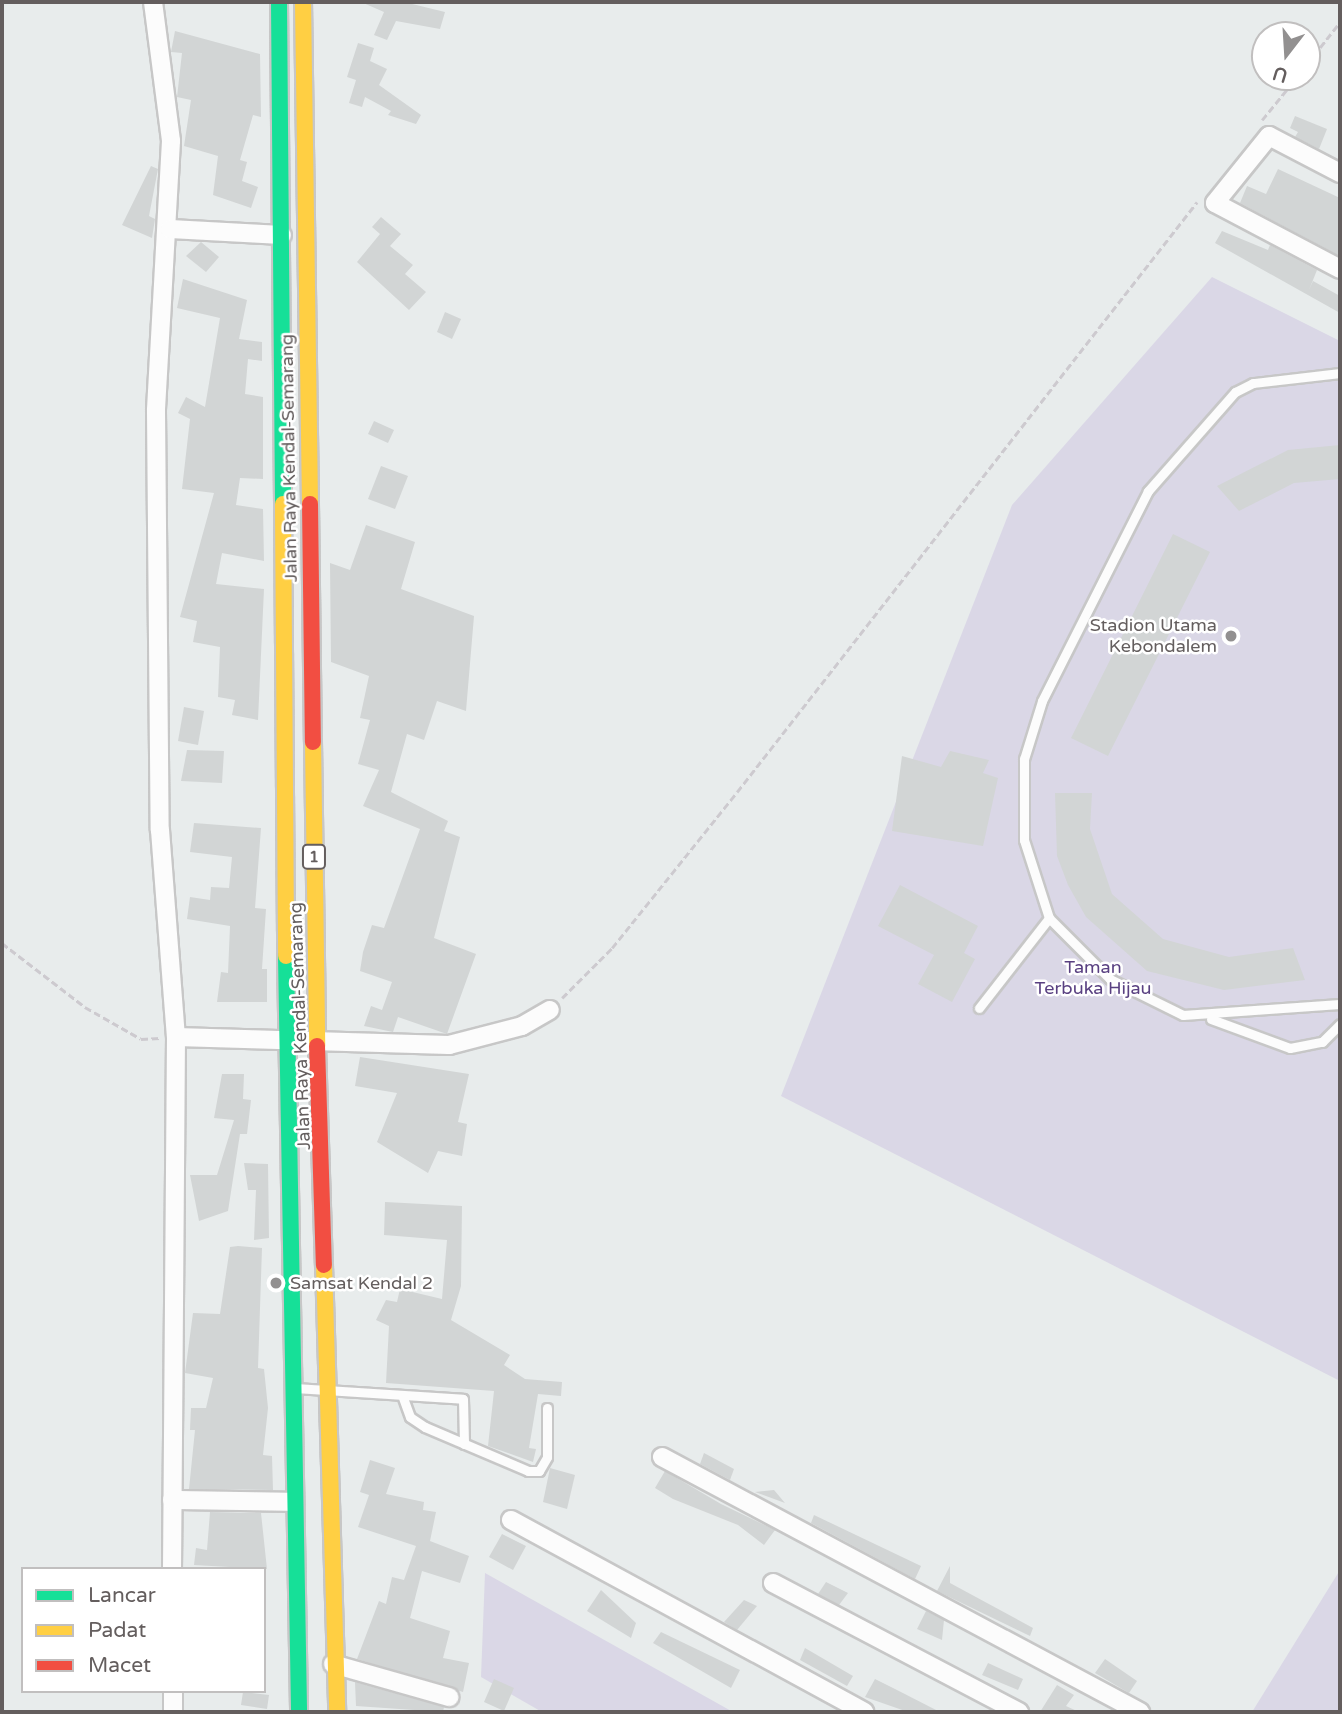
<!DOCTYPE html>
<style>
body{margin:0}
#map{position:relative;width:1342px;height:1714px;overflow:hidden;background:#e8ecec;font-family:"Varela Round",sans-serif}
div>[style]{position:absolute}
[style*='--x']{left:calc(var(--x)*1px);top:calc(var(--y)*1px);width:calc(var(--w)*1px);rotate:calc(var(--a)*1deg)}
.green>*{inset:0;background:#dad7e6}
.building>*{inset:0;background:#d2d5d5}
.path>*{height:2.5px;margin-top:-1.25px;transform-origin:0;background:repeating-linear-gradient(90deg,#cdcacf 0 7px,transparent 0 10.5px)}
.roads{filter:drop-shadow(2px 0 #c7c7c7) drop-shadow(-2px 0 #c7c7c7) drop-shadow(0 2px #c7c7c7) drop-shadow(0 -2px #c7c7c7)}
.lane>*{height:9px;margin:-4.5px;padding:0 4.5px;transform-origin:4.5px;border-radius:4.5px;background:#fcfcfc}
.street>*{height:18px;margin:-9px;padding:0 9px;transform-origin:9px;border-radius:9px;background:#fcfcfc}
.fast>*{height:16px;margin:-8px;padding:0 8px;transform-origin:8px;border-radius:8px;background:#16e098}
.slow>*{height:16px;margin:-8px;padding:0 8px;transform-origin:8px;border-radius:8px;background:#ffcf43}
.jam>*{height:16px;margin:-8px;padding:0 8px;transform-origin:8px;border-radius:8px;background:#f24e42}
.dots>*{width:19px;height:19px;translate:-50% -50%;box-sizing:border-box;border:4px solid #fff;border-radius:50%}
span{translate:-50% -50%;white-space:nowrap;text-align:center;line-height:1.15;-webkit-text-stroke:5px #fff;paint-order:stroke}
.shield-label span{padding:2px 5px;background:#fff;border:2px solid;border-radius:5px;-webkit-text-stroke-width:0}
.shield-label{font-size:16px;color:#645e5e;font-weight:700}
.street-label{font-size:18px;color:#645e5e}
.poi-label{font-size:18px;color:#645e5e}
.right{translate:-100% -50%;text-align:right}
.left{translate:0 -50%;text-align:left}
.park-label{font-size:18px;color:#594081}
.frame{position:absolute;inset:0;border:4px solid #645e5e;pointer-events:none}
.legend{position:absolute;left:21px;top:1567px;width:245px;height:126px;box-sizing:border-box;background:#fff;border:2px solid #c1bfbf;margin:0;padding:9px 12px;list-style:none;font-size:21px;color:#645e5e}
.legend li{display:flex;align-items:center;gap:14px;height:35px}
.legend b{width:35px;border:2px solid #c1bfbf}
.north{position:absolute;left:1251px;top:21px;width:70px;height:70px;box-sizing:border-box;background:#fff;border:2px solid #c1bfbf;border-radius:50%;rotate:197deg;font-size:19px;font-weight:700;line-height:28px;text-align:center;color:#645e5e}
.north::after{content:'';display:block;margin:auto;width:24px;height:32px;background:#929090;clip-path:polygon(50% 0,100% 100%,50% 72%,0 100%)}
</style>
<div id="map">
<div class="green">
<i style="clip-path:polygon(1212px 277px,1340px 341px,1340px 1381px,781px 1096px,1012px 505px)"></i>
<i style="clip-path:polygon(1340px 1570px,1340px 1712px,1252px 1712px)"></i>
<i style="clip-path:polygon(485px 1573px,733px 1712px,542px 1712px,481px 1677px)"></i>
</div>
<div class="building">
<i style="clip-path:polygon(404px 2px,445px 12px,440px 29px,396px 21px,387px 40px,374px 35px,384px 12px,361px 2px)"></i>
<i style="clip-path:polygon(175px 31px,260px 54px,261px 117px,253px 115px,240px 160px,247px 162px,242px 181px,258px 187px,251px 208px,213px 195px,218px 156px,184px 146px,191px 100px,177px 97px,182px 53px,171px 52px)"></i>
<i style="clip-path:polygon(358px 43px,374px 48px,370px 61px,387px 69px,379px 85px,421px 115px,416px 124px,388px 115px,391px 111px,365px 97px,362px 107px,349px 103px,356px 80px,347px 77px)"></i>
<i style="clip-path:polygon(1295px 116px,1327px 129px,1319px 149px,1295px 137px,1298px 132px,1290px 128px)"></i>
<i style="clip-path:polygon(151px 166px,158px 169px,149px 216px,155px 219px,152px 238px,122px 225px)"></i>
<i style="clip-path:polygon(1278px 169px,1340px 198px,1340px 256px,1240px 203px,1247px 186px,1266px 194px)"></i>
<i style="clip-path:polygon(381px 217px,401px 234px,390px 246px,413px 265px,405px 274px,426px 292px,409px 310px,357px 262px,380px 234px,372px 227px)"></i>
<i style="clip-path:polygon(1222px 231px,1268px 250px,1270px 245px,1317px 270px,1309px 290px,1313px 281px,1340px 296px,1340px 313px,1215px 243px)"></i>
<i style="clip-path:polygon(201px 242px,219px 257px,206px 272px,186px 256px)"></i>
<i style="clip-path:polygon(183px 279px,247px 300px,239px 339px,262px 342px,262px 361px,248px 359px,245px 394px,263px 397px,263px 479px,240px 478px,236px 505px,263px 509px,264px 561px,222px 553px,216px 584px,264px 589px,258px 720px,232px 715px,235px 700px,218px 697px,220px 647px,193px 642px,197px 621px,180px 617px,214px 493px,182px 489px,190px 419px,178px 413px,186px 397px,205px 407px,220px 318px,177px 308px)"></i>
<i style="clip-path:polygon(445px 312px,461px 319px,452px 339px,437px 332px)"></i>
<i style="clip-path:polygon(374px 421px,394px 430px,388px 443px,368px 434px)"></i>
<i style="clip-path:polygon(1340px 445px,1340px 479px,1294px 483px,1239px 511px,1217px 486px,1288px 450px)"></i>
<i style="clip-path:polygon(381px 466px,408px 476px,395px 509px,368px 499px)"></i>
<i style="clip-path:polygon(366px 525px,415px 542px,401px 589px,474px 616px,466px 711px,437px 701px,424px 740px,407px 734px,391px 792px,448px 821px,444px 831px,460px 837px,434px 938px,476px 954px,447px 1034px,398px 1017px,393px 1032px,364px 1026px,371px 1006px,382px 1010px,392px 982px,360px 971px,363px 952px,372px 925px,384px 928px,420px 829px,363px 806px,379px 770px,358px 764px,370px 720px,360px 718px,369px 676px,331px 662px,330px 563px,350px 570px)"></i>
<i style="clip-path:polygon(1173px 534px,1210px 552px,1108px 756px,1071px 738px)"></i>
<i style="clip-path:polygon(184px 707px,204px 711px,198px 745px,178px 741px)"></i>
<i style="clip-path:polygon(187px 750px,224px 751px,222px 783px,181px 781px)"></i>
<i style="clip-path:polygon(950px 751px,989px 760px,983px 773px,998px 778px,983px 846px,892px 831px,902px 756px,941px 767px)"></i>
<i style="clip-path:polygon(1055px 793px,1092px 793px,1090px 829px,1112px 894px,1163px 939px,1229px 957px,1293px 948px,1305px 980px,1224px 990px,1147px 971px,1086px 917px,1068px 885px,1057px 856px)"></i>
<i style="clip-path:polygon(194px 823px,261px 828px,255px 908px,266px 909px,262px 969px,267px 969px,267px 1002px,217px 1002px,221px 972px,228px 973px,230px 926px,187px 919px,190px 897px,210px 900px,211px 887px,229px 888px,232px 857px,190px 852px)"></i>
<i style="clip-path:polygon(900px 885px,978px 926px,964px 953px,975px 959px,952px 1002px,918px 984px,934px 955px,878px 926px)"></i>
<i style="clip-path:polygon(360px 1057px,469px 1074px,458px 1122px,467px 1124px,462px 1156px,438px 1151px,428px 1173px,377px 1142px,397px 1093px,355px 1086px)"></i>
<i style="clip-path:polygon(222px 1074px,244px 1074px,243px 1099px,251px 1100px,247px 1134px,240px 1134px,228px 1211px,199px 1221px,190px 1175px,217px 1175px,234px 1120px,214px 1118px)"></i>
<i style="clip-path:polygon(244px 1163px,268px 1164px,269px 1238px,254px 1240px,256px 1190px,248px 1190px)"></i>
<i style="clip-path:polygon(385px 1202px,462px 1206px,461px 1286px,451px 1320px,510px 1355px,504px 1365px,525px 1379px,562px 1382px,561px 1396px,538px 1394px,529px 1448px,536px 1449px,533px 1462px,488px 1446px,494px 1391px,386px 1383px,389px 1326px,376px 1320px,386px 1300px,397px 1302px,400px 1289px,442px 1299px,447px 1240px,384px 1235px)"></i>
<i style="clip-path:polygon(238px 1246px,262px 1248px,258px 1368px,264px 1369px,268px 1408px,263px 1455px,272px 1456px,273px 1490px,189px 1489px,195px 1430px,190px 1430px,191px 1408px,206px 1408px,213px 1378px,185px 1373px,193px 1313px,220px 1314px,230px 1247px)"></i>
<i style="clip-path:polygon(704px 1453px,734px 1469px,730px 1480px,700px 1464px)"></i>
<i style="clip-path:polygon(370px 1460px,395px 1468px,386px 1494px,424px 1502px,423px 1510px,436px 1512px,430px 1541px,469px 1556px,460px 1583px,422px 1571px,410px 1618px,450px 1631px,443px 1658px,469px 1663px,463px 1692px,357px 1659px,379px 1601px,386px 1604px,392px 1577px,404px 1580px,416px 1546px,358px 1527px,369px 1495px,360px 1492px)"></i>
<i style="clip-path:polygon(550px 1468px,575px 1475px,567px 1509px,543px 1502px)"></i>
<i style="clip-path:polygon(665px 1471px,721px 1504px,775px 1530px,764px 1545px,738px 1525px,673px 1499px,655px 1488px)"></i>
<i style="clip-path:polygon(774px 1490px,785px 1503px,755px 1492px)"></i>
<i style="clip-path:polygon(210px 1512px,261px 1513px,267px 1569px,194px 1565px,196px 1548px,207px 1550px)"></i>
<i style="clip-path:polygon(814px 1515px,921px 1566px,915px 1579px,811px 1523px)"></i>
<i style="clip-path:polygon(502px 1534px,526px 1546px,513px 1570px,489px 1557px)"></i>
<i style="clip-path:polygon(950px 1566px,950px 1583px,1033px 1628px,1030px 1636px,937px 1591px)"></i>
<i style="clip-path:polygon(826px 1582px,848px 1593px,839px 1605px,818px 1594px)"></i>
<i style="clip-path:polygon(601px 1590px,636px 1623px,631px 1638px,587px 1611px)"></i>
<i style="clip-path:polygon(744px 1600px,757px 1606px,737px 1630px,724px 1622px)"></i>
<i style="clip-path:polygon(926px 1611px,944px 1620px,942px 1640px,917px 1629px)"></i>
<i style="clip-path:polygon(661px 1632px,740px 1670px,731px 1688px,653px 1643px)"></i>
<i style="clip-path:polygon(805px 1648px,853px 1676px,847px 1686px,800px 1660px)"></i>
<i style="clip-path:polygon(1105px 1659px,1137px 1681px,1129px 1693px,1095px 1673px)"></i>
<i style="clip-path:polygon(988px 1663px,1023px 1679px,1018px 1690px,982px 1675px)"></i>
<i style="clip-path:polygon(494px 1679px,514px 1688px,504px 1711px,484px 1702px)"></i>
<i style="clip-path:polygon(875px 1679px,895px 1689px,940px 1712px,908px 1712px,865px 1697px)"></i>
<i style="clip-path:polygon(355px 1682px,444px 1707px,443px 1712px,356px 1706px)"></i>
<i style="clip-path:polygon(1057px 1685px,1074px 1695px,1066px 1706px,1079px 1712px,1040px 1712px)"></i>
<i style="clip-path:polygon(243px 1692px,269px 1695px,267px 1709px,241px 1705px)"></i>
</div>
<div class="path">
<i style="--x:1307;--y:64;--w:53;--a:-51.8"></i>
<i style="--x:1262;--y:120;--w:55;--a:-50.9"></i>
<i style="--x:2;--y:943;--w:105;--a:37.6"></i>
<i style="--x:85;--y:1007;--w:64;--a:29.7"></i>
<i style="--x:141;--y:1039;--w:19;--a:-3"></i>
<i style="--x:562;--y:998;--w:71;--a:-45"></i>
<i style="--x:612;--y:948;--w:200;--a:-51.3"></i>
<i style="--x:737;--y:792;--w:748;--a:-52.06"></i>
</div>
<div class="roads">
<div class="lane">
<i style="--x:1340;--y:373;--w:88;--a:173.4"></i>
<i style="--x:1253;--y:383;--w:20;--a:153"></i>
<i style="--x:1235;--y:392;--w:132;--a:131.3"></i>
<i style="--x:1148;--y:491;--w:235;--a:116.8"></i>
<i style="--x:1042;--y:701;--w:61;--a:107.2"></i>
<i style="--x:1024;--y:759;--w:81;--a:90"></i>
<i style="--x:1024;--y:840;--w:82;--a:72.2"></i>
<i style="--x:1049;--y:918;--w:86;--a:45"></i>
<i style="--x:1110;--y:979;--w:81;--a:26.3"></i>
<i style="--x:1183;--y:1015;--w:157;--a:-4"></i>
<i style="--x:979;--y:1008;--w:114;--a:-52.1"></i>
<i style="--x:1211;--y:1019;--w:84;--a:20.2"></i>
<i style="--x:1290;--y:1048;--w:33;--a:-11"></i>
<i style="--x:1322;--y:1042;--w:25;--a:-45"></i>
<i style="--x:295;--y:1388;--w:168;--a:3.7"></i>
<i style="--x:463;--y:1399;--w:45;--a:88.7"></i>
<i style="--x:402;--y:1395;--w:23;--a:70"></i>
<i style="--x:410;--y:1417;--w:18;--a:34"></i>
<i style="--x:425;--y:1427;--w:112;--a:23.1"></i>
<i style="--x:528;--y:1471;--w:11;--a:0"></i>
<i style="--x:539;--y:1471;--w:16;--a:-60"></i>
<i style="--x:547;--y:1457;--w:49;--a:-90"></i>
</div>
<div class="street">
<i style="--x:153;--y:2;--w:140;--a:82.6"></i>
<i style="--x:171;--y:141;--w:270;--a:93.2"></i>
<i style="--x:156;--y:411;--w:419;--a:89.5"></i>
<i style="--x:160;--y:830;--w:208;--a:85.6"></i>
<i style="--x:176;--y:1037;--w:532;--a:90.43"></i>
<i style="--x:1340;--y:173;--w:80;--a:-152.5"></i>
<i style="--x:1269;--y:136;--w:86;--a:128.9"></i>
<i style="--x:1215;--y:203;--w:141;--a:27.8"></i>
<i style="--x:170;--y:229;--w:112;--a:3.1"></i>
<i style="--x:176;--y:1037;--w:273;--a:1.7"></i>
<i style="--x:449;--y:1045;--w:75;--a:-14.6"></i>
<i style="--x:522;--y:1026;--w:32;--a:-30"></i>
<i style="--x:662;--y:1457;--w:542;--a:28.08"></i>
<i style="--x:172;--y:1500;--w:121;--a:0.9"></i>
<i style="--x:511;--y:1520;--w:402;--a:28.5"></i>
<i style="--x:773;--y:1583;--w:278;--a:27.7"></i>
<i style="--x:333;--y:1664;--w:121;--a:15.9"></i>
<i style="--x:173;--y:1691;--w:21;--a:90"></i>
</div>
<div class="fast">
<i style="--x:279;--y:2;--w:502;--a:89.54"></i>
<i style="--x:286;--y:956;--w:756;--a:89.01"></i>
</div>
<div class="slow">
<i style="--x:303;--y:2;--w:502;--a:89.2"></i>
<i style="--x:283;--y:504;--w:452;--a:89.6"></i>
<i style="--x:313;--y:742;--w:304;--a:89.2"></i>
<i style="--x:324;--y:1265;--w:447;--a:88.3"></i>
</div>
<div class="jam">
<i style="--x:310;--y:504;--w:238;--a:89.3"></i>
<i style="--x:317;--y:1046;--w:219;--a:88.2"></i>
</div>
</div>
<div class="dots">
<i style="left:1231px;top:636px;background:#929090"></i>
<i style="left:276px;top:1283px;background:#929090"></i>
</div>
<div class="shield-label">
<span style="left:314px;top:857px">1</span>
</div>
<div class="street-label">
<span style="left:289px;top:458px;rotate:-91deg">Jalan Raya Kendal-Semarang</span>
<span style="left:300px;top:1026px;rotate:-92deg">Jalan Raya Kendal-Semarang</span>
</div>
<div class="poi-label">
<span class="right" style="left:1217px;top:636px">Stadion Utama<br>Kebondalem</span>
<span class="left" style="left:290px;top:1283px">Samsat Kendal 2</span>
</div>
<div class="park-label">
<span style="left:1093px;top:978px">Taman<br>Terbuka Hijau</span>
</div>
<div class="frame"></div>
<ul class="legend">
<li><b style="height:9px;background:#16e098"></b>Lancar</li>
<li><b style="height:9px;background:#ffcf43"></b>Padat</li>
<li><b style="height:9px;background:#f24e42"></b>Macet</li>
</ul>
<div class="north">U</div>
</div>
